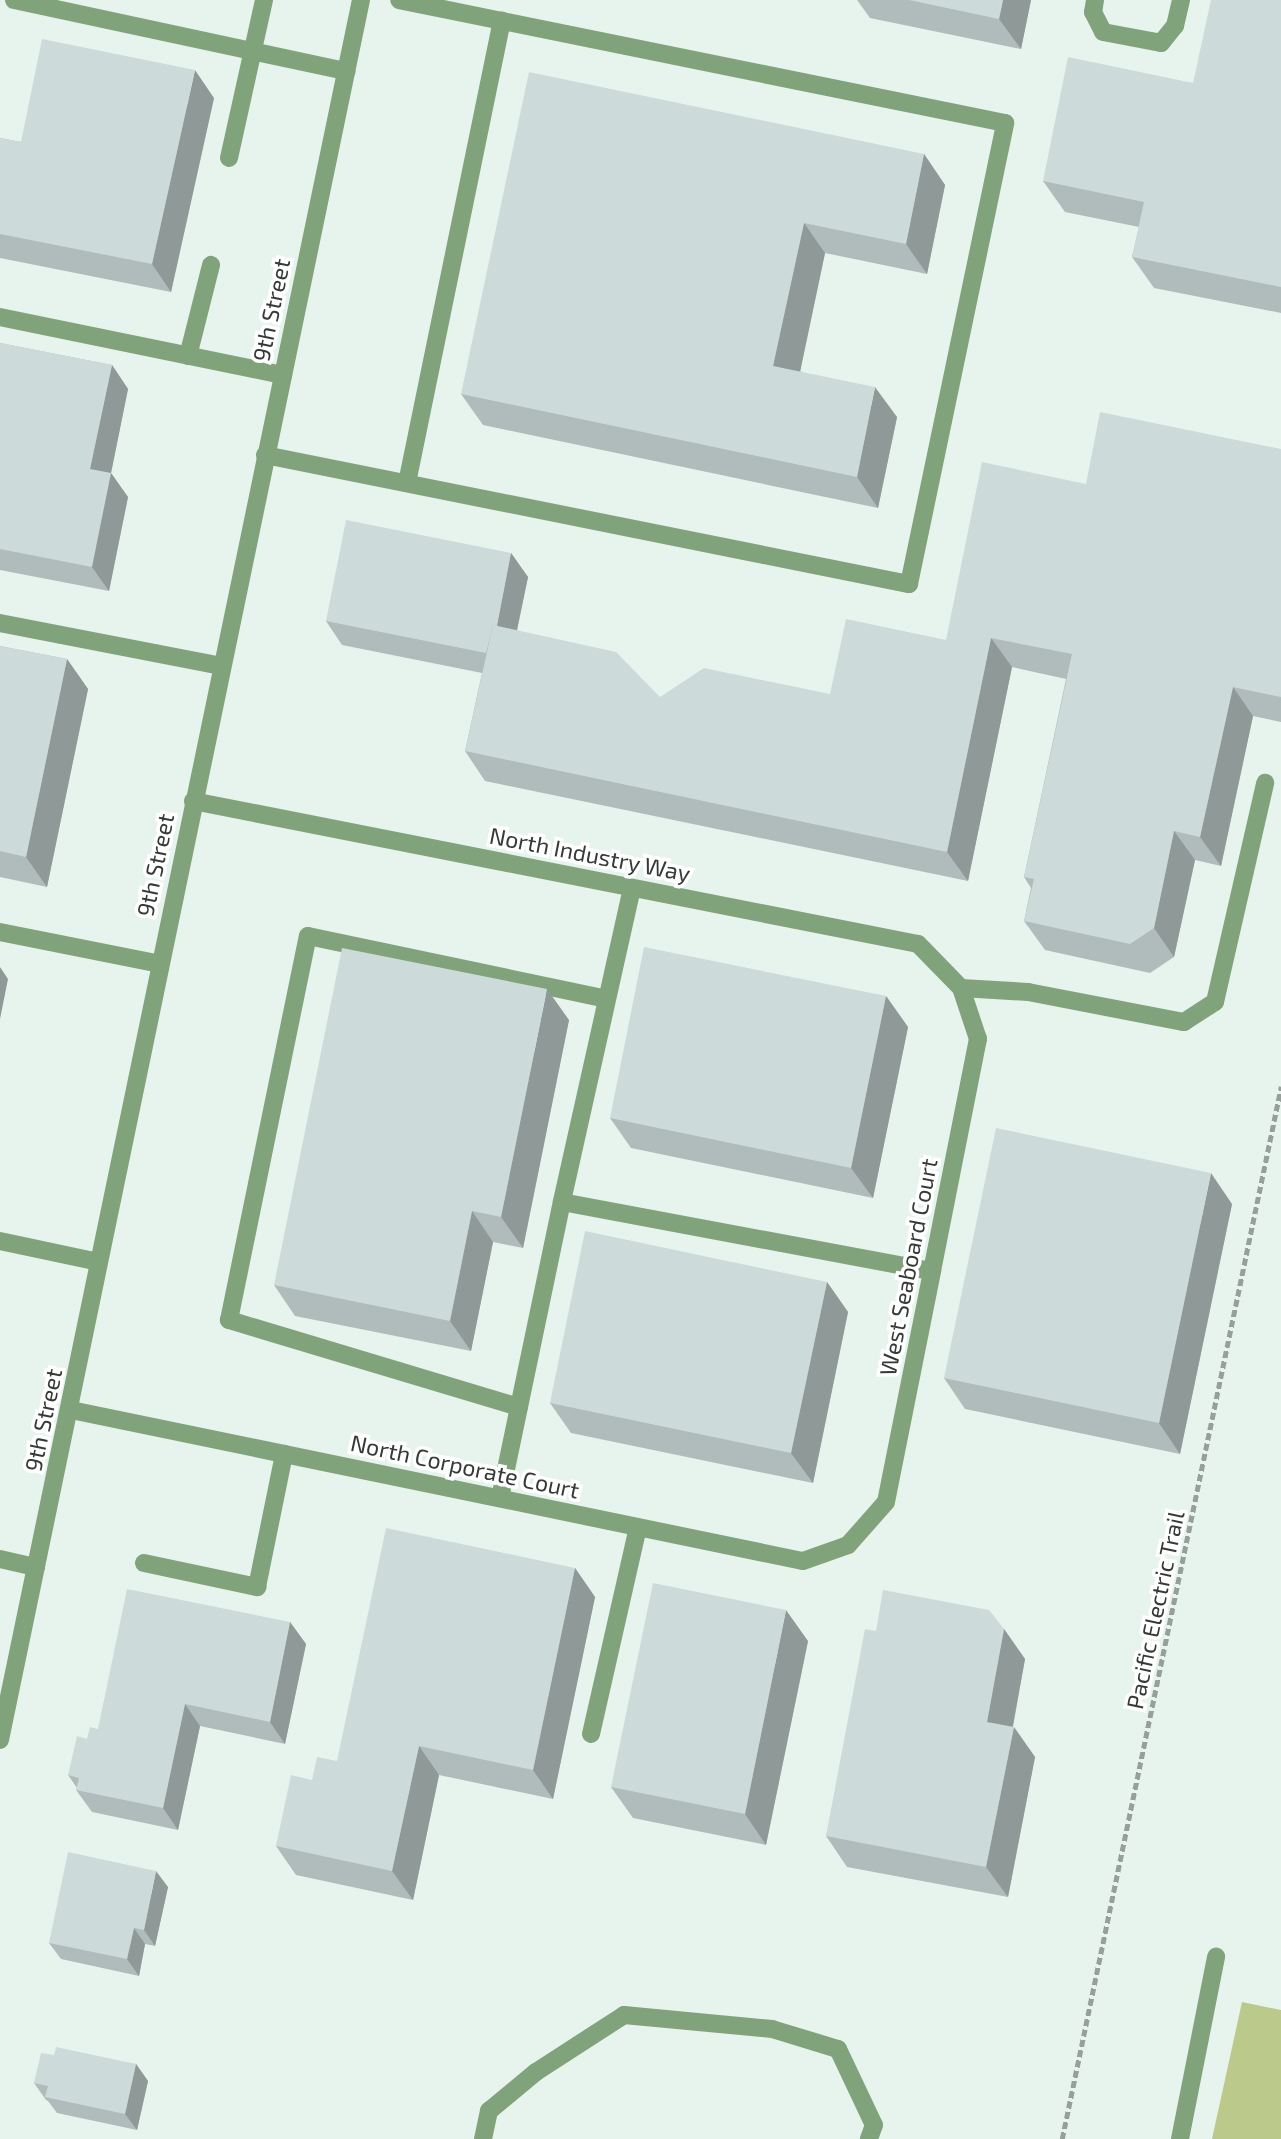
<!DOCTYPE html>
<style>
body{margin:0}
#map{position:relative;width:1281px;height:2139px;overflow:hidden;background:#e7f4ee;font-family:"Exo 2",sans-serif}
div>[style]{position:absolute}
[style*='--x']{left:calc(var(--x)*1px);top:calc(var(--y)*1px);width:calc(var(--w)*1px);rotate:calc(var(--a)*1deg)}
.green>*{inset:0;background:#bbca8a}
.path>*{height:4.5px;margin-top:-2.25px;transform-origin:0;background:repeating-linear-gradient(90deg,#969f9a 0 7px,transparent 0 10.5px)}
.minor>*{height:18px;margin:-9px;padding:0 9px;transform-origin:9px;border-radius:9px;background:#81a37c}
.wall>*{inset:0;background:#afbcbb}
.shaded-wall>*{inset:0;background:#8f9998}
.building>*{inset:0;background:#ccdbd9}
span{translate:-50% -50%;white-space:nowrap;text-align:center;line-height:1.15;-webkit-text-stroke:7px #fff;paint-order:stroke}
.street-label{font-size:23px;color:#353a37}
</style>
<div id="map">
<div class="green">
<i style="clip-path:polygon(1242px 2002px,1281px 2010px,1281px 2139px,1212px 2139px)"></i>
</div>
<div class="path">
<i style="--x:1062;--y:2139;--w:1075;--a:-78.24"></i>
</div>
<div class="minor">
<i style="--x:14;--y:0;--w:340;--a:12.1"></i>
<i style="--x:1095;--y:0;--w:12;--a:99"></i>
<i style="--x:1093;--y:12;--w:22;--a:63"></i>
<i style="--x:1103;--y:32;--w:59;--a:10.7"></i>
<i style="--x:1161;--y:43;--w:22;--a:-51"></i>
<i style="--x:1175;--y:26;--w:27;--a:-77"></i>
<i style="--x:229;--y:158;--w:162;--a:-77.5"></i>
<i style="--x:0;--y:317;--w:289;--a:11.6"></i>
<i style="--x:188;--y:356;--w:94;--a:-75.8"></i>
<i style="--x:265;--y:455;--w:657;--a:11.33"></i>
<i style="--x:909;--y:584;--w:471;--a:-78.2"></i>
<i style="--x:1005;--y:123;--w:618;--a:-168.53"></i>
<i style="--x:407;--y:483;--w:472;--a:-78.4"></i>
<i style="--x:0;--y:623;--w:225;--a:11"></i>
<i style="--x:632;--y:888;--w:322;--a:102.6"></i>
<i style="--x:562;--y:1202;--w:376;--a:10.6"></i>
<i style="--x:0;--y:932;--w:163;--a:11.3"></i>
<i style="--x:961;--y:988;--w:67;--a:3.4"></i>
<i style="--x:1028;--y:992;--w:159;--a:10.9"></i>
<i style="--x:1184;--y:1022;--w:37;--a:-33"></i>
<i style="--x:1215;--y:1002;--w:225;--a:-77.1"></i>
<i style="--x:0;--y:1241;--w:101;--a:12"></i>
<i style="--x:519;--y:1407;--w:303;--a:-163.3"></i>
<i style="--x:229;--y:1320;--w:392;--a:-78.4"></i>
<i style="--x:308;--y:936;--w:305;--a:11.9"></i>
<i style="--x:71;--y:1410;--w:747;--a:11.66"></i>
<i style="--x:803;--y:1561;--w:48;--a:-19.6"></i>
<i style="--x:848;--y:1545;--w:57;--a:-48.5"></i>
<i style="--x:886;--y:1502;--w:236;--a:-78.7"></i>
<i style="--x:932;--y:1271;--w:237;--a:-78.8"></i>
<i style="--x:978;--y:1039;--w:54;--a:-108.4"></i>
<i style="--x:961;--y:988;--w:62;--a:-134.3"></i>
<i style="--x:918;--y:944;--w:739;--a:-168.84"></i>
<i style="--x:500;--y:1498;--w:302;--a:-78.2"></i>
<i style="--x:0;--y:1559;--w:37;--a:13"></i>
<i style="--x:144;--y:1563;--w:116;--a:12"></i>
<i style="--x:257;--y:1587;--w:136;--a:-78.5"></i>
<i style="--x:591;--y:1734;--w:212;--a:-77.2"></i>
<i style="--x:0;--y:1740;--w:1777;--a:-78.28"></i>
<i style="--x:483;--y:2139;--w:29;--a:-78"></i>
<i style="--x:489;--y:2111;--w:61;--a:-39.7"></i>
<i style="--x:536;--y:2072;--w:105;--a:-32.9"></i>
<i style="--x:624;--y:2015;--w:149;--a:5.4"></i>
<i style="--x:772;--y:2029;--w:69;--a:16.9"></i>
<i style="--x:838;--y:2049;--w:84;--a:64.7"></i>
<i style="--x:874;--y:2125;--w:15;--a:110"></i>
<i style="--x:1180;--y:2139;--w:186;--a:-78.8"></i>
</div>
<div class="wall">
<i style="clip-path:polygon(857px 0,1031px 0,1021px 49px,870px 18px)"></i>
<i style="clip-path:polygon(1281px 0,1281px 313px,1154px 288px,1132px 257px,1139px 227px,1065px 212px,1043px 181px,1193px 83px)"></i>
<i style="clip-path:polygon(214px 98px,171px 292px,0 258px,0 138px,21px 142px)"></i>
<i style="clip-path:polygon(924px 154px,945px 185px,927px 274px,825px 253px,800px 371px,897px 417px,878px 508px,483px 425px,461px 394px)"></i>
<i style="clip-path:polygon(0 343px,112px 365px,128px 389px,111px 473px,128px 497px,109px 591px,0 570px)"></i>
<i style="clip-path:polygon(1281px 449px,1281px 722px,1253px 716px,1221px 866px,1195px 860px,1174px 957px,1150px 973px,1045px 950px,1024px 921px,1031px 888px,1024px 877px,1066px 679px,1012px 667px,968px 881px,485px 781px,465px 751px,482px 673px,342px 645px,326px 621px,511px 553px,528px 577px,517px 630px,660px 697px,830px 694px,946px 640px,1086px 484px)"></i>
<i style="clip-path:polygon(0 646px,67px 659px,88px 689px,47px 887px,0 877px)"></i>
<i style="clip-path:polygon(886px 996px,908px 1027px,873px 1198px,631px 1148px,610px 1118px)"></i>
<i style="clip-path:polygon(569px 1020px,523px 1248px,493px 1242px,471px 1351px,295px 1316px,274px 1285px)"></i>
<i style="clip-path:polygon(1232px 1204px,1180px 1454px,965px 1409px,944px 1378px)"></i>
<i style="clip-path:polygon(827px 1282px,848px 1312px,813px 1483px,571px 1433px,550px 1403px)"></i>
<i style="clip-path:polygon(575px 1568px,595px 1597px,553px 1799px,439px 1775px,413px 1900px,296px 1875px,276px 1846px,312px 1780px,337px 1761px)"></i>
<i style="clip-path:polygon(290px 1622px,306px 1644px,285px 1744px,200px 1726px,178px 1830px,92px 1812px,76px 1790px,77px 1788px,68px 1775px,87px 1739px,98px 1729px)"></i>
<i style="clip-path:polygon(1004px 1629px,1025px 1659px,1013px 1727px,1035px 1757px,1008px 1897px,847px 1867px,826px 1836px,876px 1631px)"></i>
<i style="clip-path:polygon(808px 1641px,766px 1845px,633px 1818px,611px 1787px)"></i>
<i style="clip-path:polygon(168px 1887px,155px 1946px,145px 1944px,139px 1976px,61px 1959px,49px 1943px)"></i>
<i style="clip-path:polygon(54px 2055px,136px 2064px,148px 2081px,137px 2130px,57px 2113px,48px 2101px,46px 2100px,34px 2083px)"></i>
</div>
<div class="shaded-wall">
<i style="clip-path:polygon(1003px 0,1031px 0,1021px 49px,999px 19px)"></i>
<i style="clip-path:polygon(195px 70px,214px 98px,171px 292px,152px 264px)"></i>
<i style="clip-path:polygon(924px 154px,945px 185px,927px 274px,906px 244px)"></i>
<i style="clip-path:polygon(804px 223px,825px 253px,795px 396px,773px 366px)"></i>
<i style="clip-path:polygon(112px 365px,128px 389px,111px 473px,128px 497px,109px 591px,92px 567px,90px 469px)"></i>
<i style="clip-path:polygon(875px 387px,897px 417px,878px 508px,857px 477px)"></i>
<i style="clip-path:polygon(511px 553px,528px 577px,507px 678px,491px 654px)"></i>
<i style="clip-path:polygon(991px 638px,1012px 667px,968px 881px,947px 852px)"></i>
<i style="clip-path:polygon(67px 659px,88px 689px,47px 887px,26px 857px)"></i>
<i style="clip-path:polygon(1233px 687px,1253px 716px,1221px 866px,1200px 837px)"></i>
<i style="clip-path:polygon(1174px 831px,1195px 860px,1174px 957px,1154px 928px)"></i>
<i style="clip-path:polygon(0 967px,8px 979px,0 1019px)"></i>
<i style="clip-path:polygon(547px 989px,569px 1020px,523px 1248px,501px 1217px)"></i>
<i style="clip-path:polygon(886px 996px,908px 1027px,873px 1198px,851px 1168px)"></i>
<i style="clip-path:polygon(1211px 1173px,1232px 1204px,1180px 1454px,1159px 1423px)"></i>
<i style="clip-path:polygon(472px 1211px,493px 1242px,471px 1351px,450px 1321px)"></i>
<i style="clip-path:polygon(827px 1282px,848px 1312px,813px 1483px,791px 1453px)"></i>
<i style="clip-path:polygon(575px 1568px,595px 1597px,553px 1799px,533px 1770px)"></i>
<i style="clip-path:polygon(786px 1610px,808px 1641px,766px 1845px,745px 1814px)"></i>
<i style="clip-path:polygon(290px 1622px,306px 1644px,285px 1744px,270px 1722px)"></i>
<i style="clip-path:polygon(1004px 1629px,1025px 1659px,1008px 1752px,987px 1722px)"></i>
<i style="clip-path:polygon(185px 1704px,200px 1726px,178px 1830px,163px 1808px)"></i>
<i style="clip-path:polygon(1014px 1727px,1035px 1757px,1008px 1897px,986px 1867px)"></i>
<i style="clip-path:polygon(419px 1746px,439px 1775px,413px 1900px,392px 1871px)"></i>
<i style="clip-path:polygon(156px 1871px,168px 1887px,155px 1946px,144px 1930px)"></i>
<i style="clip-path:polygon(134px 1928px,145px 1944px,139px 1976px,127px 1959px)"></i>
<i style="clip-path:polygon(136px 2064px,148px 2081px,137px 2130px,125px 2114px)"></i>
</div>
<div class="building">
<i style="clip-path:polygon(909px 0,1003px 0,999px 19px)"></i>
<i style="clip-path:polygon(1211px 0,1281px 0,1281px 287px,1132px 257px,1144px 202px,1043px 181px,1068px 57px,1193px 83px)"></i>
<i style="clip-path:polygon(42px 39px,195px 70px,152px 264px,0 234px,0 138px,21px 142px)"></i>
<i style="clip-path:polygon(529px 72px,924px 154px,906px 244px,804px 223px,773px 366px,875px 387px,857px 477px,461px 394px)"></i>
<i style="clip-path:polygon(0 343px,112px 365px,90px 469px,111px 473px,92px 567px,0 549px)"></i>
<i style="clip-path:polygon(1100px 412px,1281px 449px,1281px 697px,1233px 687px,1200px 837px,1174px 831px,1154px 928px,1130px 944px,1024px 921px,1034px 879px,1024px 877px,1072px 654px,991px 638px,947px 852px,465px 751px,493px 625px,616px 652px,660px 697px,704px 668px,830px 694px,846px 619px,946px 640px,982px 462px,1086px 484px)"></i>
<i style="clip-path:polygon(346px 520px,511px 553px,497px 626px,493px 625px,486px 653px,326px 621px)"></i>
<i style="clip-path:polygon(0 646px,67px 659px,26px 857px,0 851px)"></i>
<i style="clip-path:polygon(644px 947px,886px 996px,851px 1168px,610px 1118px)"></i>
<i style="clip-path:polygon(342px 948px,547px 989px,501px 1217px,472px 1211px,450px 1321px,274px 1285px)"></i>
<i style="clip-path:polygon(996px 1128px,1211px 1173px,1159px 1423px,944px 1378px)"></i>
<i style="clip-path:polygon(585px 1231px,827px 1282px,791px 1453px,550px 1403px)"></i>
<i style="clip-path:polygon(386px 1528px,575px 1568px,533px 1770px,419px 1746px,392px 1871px,276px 1846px,291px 1775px,312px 1780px,317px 1757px,337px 1761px)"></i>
<i style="clip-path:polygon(653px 1583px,786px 1610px,745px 1814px,611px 1787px)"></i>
<i style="clip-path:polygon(127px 1589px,290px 1622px,270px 1722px,185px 1704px,163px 1808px,76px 1790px,79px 1778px,68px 1775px,77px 1736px,87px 1739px,90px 1727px,98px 1729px)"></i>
<i style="clip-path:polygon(883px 1590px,989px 1610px,1004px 1629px,987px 1722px,1014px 1727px,986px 1867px,826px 1836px,865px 1629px,876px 1631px)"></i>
<i style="clip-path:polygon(68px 1852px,156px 1871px,144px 1930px,134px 1928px,127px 1959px,49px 1943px)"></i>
<i style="clip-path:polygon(56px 2047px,136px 2064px,125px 2114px,45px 2097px,48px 2086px,34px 2083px,41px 2053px,54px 2055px)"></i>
</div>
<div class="street-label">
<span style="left:271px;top:310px;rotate:-78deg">9th Street</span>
<span style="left:590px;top:854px;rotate:11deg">North Industry Way</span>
<span style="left:155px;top:865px;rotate:-78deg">9th Street</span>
<span style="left:908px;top:1267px;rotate:-79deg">West Seaboard Court</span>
<span style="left:43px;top:1420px;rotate:-78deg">9th Street</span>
<span style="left:465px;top:1466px;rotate:12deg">North Corporate Court</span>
<span style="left:1155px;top:1610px;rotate:-78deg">Pacific Electric Trail</span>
</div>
</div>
